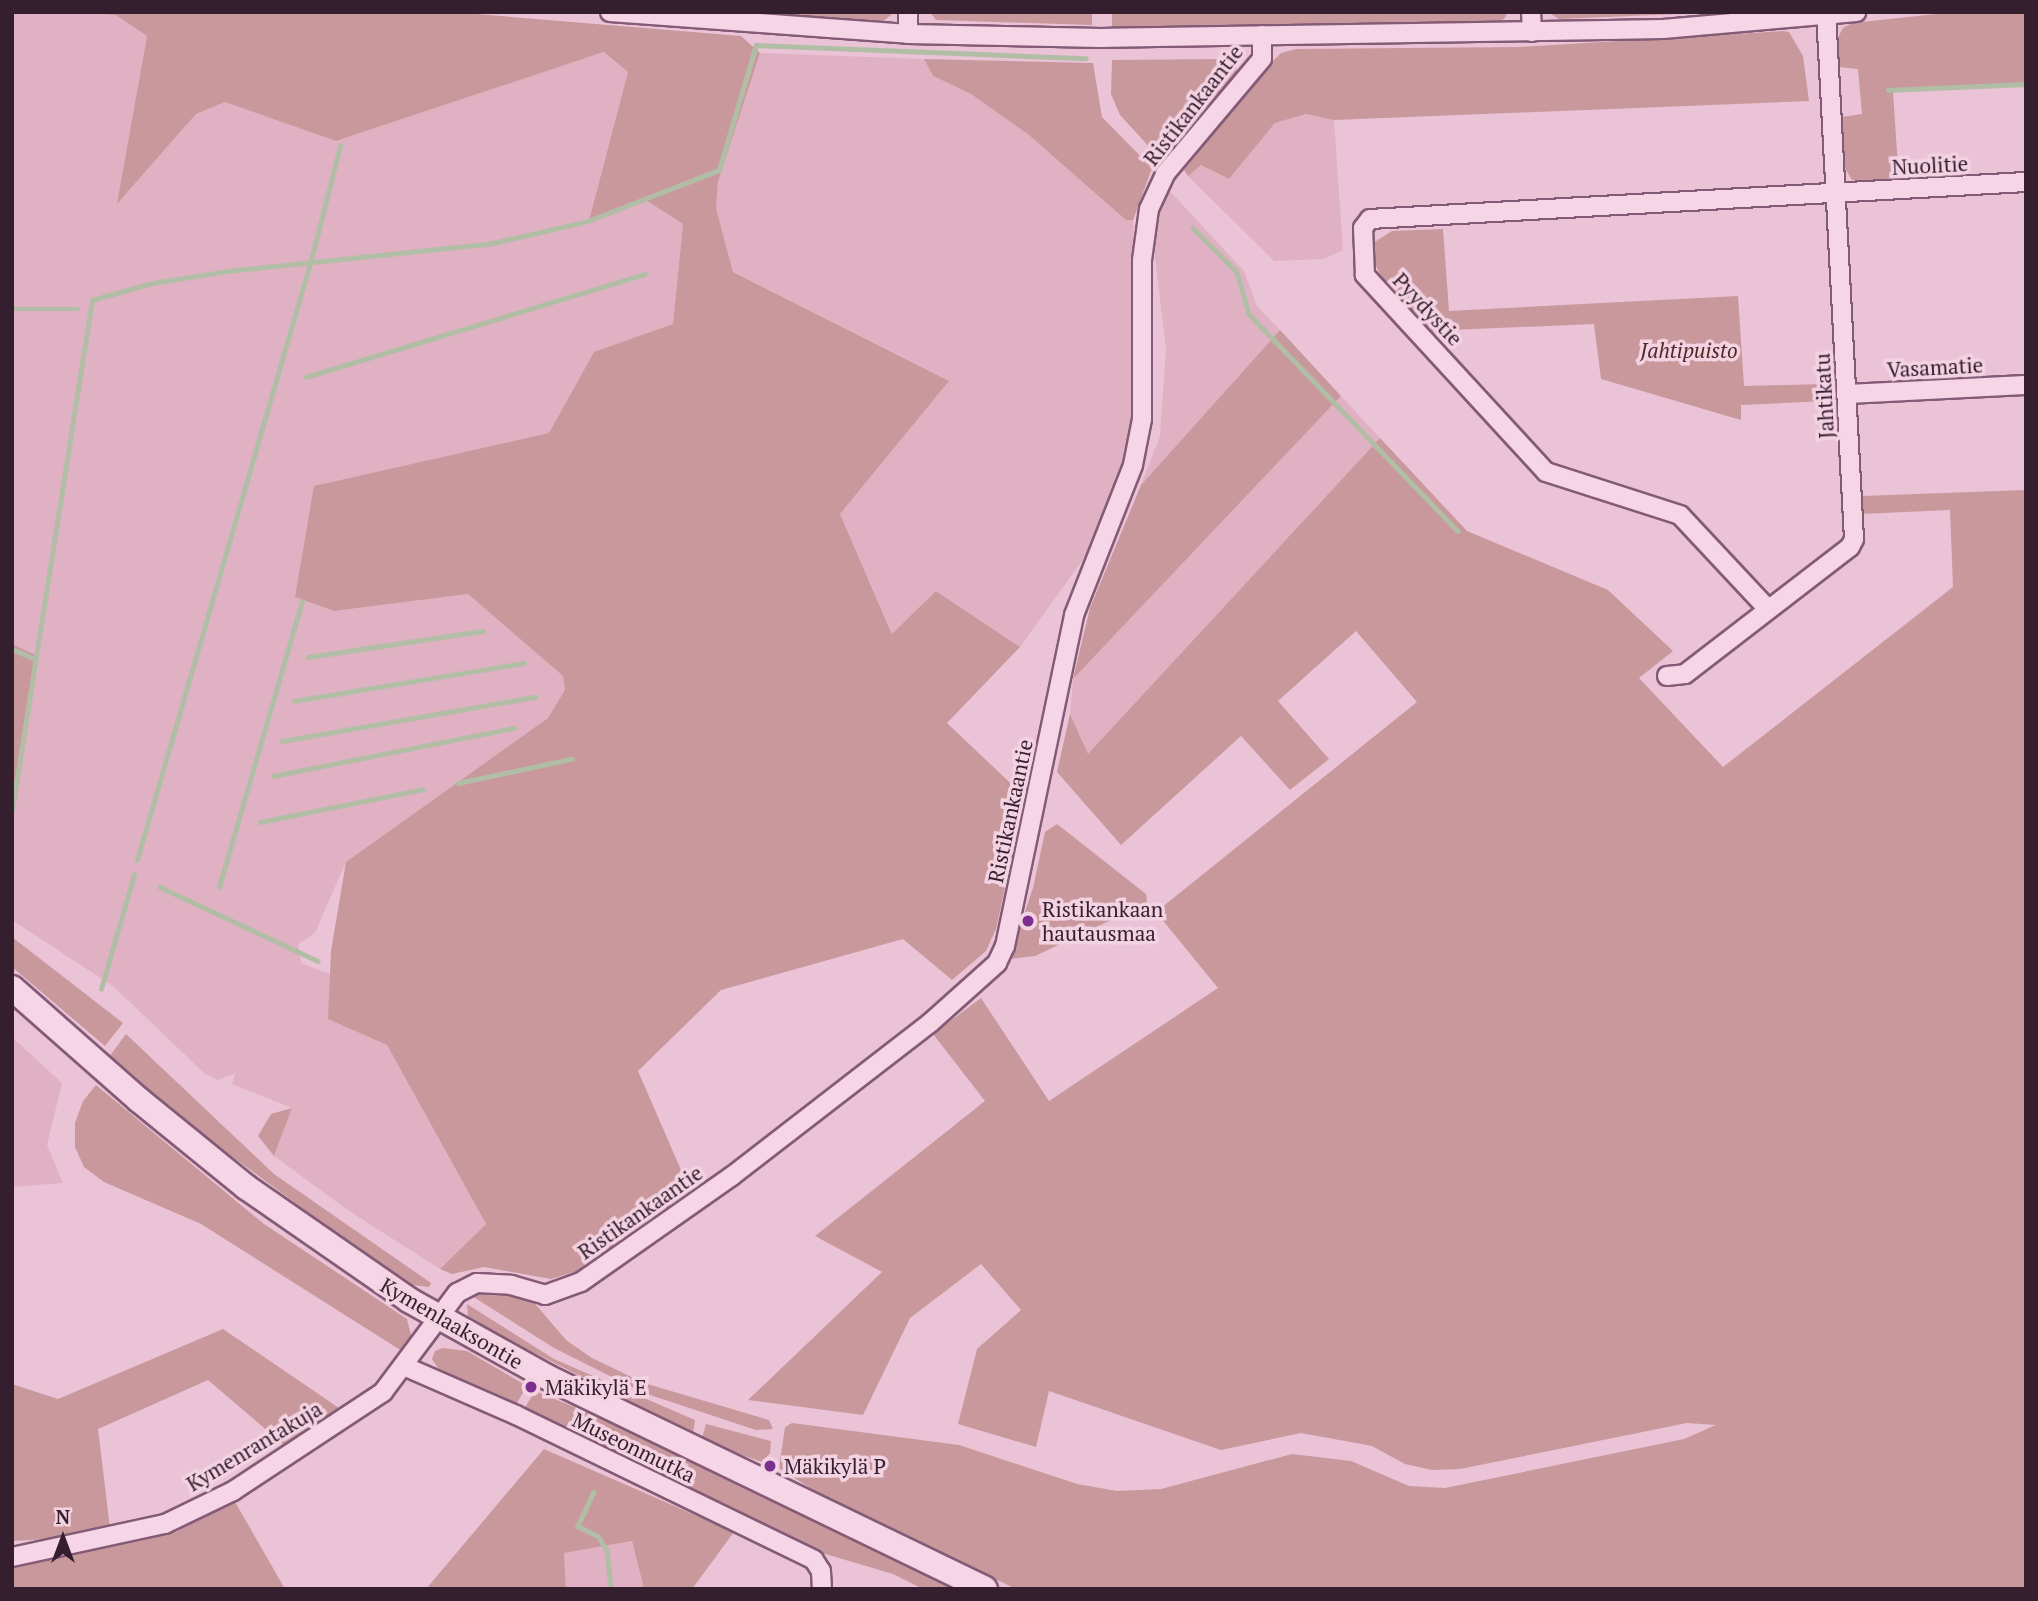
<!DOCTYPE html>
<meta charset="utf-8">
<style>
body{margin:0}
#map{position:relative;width:2038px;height:1601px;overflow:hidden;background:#ebc3d7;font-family:"PT Serif",serif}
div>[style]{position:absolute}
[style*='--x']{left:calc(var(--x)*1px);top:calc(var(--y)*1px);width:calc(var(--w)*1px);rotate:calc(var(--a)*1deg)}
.farmland>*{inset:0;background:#e0b1c2}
.green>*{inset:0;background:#c8989c}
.stream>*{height:4.5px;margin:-2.25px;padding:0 2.25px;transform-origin:2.25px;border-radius:2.25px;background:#b1bea5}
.roads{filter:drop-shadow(2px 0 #845b76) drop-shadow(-2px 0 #845b76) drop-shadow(0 2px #845b76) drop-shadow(0 -2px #845b76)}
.minor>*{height:18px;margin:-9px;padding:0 9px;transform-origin:9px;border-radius:9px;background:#f6d6e6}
.secondary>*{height:24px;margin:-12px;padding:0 12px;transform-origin:12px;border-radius:12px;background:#f6d6e6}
.dots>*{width:19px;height:19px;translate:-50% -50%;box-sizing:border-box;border:4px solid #f3d2e2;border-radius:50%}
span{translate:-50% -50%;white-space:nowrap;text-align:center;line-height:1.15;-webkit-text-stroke:7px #f3d2e2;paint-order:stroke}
.street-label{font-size:21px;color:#351e2e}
.park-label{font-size:21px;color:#502926;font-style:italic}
.poi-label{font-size:21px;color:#351e2e}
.left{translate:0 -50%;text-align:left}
.frame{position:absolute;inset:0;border:14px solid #351e2e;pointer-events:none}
.north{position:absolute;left:28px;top:1503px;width:70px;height:70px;-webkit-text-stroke:5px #f3d2e2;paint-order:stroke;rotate:0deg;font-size:19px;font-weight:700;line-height:28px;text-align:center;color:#351e2e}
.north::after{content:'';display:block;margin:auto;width:24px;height:32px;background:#351e2e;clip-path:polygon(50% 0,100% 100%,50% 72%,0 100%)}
</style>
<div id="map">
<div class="farmland">
<i style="clip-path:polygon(12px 12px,116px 14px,147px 36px,118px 203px,196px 114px,225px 102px,336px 141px,605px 52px,628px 72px,589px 219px,647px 201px,683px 224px,673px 324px,594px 353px,549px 433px,315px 486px,296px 597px,334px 611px,468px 594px,563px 676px,565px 690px,548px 718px,346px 862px,315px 933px,298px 944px,301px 963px,330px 974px,329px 1019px,387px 1045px,486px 1224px,440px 1269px,349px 1211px,274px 1156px,292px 1108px,232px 1084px,235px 1073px,218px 1080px,204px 1073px,114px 987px,12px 920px,12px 805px,38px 656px,12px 644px)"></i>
<i style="clip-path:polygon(760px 53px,924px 59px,933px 76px,971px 94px,1029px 135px,1126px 219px,1133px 220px,1137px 412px,1130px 453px,1090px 550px,1020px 647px,936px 591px,893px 635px,840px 514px,949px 381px,733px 272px,716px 208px,718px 182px)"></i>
<i style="clip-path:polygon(1306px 114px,1334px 120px,1343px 250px,1324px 259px,1274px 261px,1188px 176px,1201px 165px,1229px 179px,1275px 123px)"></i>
<i style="clip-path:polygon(1168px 189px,1244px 271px,1257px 306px,1280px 330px,1141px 485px,1160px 436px,1166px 349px,1155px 257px,1156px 215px)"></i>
<i style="clip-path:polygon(1341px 396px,1380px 438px,1088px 755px,1070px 714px,1073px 679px)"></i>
<i style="clip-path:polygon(12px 1037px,62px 1083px,47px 1145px,63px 1183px,12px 1187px)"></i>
<i style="clip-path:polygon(632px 1541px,644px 1589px,566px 1589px,564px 1553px)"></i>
</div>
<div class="green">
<i style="clip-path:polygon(79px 12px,452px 12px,741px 36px,760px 53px,718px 182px,716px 208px,733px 272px,949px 381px,840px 514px,892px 634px,936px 591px,1020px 647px,947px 723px,1025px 797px,996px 929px,986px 951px,952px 980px,903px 939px,721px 990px,638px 1071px,691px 1193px,587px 1268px,551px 1279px,484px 1267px,452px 1274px,440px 1269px,486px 1224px,387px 1045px,328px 1019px,331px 951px,346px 862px,548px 718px,565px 690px,563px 676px,468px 594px,334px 611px,295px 597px,314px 486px,549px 433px,594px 352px,673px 324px,683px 224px,647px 201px,589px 220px,628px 72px,604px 52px,336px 141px,225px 102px,196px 114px,117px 204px,147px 36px,116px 15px)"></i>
<i style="clip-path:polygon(749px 12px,894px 12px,884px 21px,873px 23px)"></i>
<i style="clip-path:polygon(930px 12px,1092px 12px,1092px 25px,936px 20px)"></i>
<i style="clip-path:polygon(1112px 12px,1508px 12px,1504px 19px,1485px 26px,1112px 28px)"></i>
<i style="clip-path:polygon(1548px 12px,1726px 12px,1559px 19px)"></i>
<i style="clip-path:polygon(1955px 12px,2026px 12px,2026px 86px,1893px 92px,1899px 181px,1852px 180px,1845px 168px,1842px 117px,1862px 114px,1858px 69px,1839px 67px,1837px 39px,1843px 28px,1852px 23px)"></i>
<i style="clip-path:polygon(1783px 31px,1789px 32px,1803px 56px,1809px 101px,1334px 120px,1306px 114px,1275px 123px,1229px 179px,1201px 165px,1188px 176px,1184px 170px,1268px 66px,1281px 53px,1296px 49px,1518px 47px)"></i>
<i style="clip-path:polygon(924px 59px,1093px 63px,1102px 117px,1152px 168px,1133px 220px,1126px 220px,1029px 135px,971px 94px,933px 76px)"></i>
<i style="clip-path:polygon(1220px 59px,1237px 67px,1236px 73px,1165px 164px,1120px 115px,1111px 94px,1112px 60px)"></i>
<i style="clip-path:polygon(1443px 229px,1449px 311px,1738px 296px,1744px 386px,1824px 384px,1825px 401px,1741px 405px,1741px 420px,1601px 379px,1594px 324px,1428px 331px,1383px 281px,1373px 259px,1373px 243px,1392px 231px)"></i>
<i style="clip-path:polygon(1280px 330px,1341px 396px,1073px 679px,1090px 608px,1141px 485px)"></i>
<i style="clip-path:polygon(1380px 438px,1467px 531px,1608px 590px,1673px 651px,1639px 678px,1723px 767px,1953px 587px,1950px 510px,1861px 514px,1861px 496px,2026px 490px,2026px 1589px,1016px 1589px,815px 1491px,779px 1468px,785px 1427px,792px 1423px,959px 1445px,1077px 1484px,1117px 1491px,1161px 1489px,1292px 1454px,1351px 1461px,1409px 1486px,1445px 1488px,1684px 1439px,1716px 1425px,1687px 1423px,1460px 1469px,1432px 1470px,1405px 1464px,1372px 1446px,1301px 1433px,1221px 1450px,1049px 1391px,1036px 1447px,958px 1424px,977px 1349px,1021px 1310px,981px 1264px,910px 1318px,863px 1415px,748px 1400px,882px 1272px,815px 1236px,985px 1101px,933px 1034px,981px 998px,1049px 1101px,1218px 988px,1156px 912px,1417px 702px,1356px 631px,1278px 701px,1329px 759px,1290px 790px,1241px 736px,1121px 845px,1057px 772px,1070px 714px,1088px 754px)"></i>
<i style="clip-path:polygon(12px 644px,38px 656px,12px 805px)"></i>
<i style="clip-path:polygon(1057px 824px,1146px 894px,1147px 903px,1035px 956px,1009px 959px,1033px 888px,1045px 832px)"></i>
<i style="clip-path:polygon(12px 937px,123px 1023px,105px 1046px,12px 967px)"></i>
<i style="clip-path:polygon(126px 1034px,274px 1174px,431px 1283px,429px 1287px,413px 1285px,370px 1258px,188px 1124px,109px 1057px)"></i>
<i style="clip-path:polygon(96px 1085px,264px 1224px,407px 1319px,413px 1343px,405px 1353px,201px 1224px,104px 1182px,84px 1167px,75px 1147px,75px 1123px,83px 1101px)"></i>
<i style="clip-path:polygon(292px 1108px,274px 1156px,258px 1136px,271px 1114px)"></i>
<i style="clip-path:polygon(493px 1288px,531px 1299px,566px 1340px,592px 1358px,644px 1383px,769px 1420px,773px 1429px,756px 1430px,644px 1393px,554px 1348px,472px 1296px)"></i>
<i style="clip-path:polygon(467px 1304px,554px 1359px,695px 1420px,693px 1433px,485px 1328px,468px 1316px)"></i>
<i style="clip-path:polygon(223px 1329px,339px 1408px,283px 1444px,208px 1380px,98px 1429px,110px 1528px,52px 1539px,12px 1541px,12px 1384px,58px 1399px)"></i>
<i style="clip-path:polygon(442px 1348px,467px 1351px,527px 1386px,514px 1408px,442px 1374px,432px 1359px,435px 1351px)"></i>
<i style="clip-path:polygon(535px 1391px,631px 1430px,958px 1589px,923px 1589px,893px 1574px,795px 1545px,675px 1486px,689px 1465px,681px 1460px,666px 1482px,524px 1409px)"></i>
<i style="clip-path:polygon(706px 1424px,771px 1441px,770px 1453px,762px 1462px,730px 1451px,702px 1438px)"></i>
<i style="clip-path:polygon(544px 1449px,734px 1532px,692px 1589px,644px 1589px,632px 1541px,564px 1553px,566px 1589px,426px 1589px)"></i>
<i style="clip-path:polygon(234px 1500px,285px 1589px,12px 1589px,12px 1566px,176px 1532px)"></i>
</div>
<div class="stream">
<i style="--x:1888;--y:90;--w:138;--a:-2.5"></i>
<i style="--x:1193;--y:228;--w:62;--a:45"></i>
<i style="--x:1237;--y:272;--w:44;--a:74.1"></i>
<i style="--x:1249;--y:314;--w:301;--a:46.1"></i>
<i style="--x:12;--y:309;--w:66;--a:0"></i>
<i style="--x:306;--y:377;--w:354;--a:-16.9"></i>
<i style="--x:12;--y:649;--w:25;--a:23"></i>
<i style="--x:308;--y:657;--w:177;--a:-8.5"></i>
<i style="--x:294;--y:701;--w:233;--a:-9.4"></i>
<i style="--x:282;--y:741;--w:257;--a:-9.9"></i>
<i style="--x:273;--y:776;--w:246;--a:-11.3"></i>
<i style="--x:458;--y:783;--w:116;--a:-12"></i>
<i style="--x:12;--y:810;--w:516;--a:-81.09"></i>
<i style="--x:92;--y:300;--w:62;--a:-15.8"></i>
<i style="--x:152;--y:283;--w:77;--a:-9"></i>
<i style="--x:228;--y:271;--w:266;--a:-6"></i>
<i style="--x:493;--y:243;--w:98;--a:-13"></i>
<i style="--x:588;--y:221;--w:141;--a:-21.3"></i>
<i style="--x:719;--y:170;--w:130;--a:-73.5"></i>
<i style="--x:756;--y:45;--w:330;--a:2.3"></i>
<i style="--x:260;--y:822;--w:166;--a:-11.4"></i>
<i style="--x:137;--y:860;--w:625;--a:-73.83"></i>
<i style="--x:311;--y:260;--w:118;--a:-75.7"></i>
<i style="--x:160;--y:887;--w:174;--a:25.1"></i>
<i style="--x:219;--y:887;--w:297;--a:-73.8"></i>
<i style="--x:101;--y:989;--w:119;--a:-73.9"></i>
<i style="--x:594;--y:1492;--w:38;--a:115"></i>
<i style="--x:578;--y:1526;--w:22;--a:27"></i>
<i style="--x:598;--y:1536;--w:17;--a:57"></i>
<i style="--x:607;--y:1550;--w:39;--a:84"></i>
</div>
<div class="roads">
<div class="minor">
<i style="--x:610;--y:12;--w:299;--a:4.2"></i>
<i style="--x:908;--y:34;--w:193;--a:1.2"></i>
<i style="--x:1101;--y:38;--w:562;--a:-0.92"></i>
<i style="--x:1663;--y:29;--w:194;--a:-5"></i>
<i style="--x:1531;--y:12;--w:20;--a:87"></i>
<i style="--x:908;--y:34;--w:22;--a:-90"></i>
<i style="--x:1847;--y:394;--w:179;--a:-2.9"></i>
<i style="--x:1767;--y:608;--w:127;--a:-133.1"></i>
<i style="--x:1680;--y:515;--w:141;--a:-162.2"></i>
<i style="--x:1546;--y:472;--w:268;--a:-132.6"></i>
<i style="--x:1365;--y:275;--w:47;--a:-92.4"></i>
<i style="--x:1363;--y:228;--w:11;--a:-52"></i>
<i style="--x:1370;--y:219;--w:657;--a:-3.23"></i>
<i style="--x:1667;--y:676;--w:18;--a:-6"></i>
<i style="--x:1685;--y:674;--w:208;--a:-37.6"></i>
<i style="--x:1850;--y:547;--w:9;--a:-63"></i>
<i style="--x:1854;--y:539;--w:528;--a:-93.04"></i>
<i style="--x:404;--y:1366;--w:122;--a:23.6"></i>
<i style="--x:516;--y:1415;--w:331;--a:25.9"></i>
<i style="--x:814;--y:1560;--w:13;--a:58"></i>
<i style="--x:821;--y:1571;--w:18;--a:87"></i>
<i style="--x:12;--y:1557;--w:157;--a:-12.2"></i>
<i style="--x:165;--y:1524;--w:76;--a:-25.9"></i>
<i style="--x:233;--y:1491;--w:180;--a:-33.4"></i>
<i style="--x:383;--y:1392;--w:124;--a:-53.2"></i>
<i style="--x:457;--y:1293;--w:22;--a:-27"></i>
<i style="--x:477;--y:1283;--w:34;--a:3"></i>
<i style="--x:511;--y:1285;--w:35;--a:16"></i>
<i style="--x:545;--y:1295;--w:38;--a:-20"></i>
<i style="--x:581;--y:1282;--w:184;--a:-35.1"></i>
<i style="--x:732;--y:1176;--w:250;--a:-37.7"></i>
<i style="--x:930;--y:1023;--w:90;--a:-41.8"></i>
<i style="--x:997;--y:963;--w:19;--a:-65"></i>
<i style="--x:1005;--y:946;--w:338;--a:-78.2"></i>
<i style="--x:1074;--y:615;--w:161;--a:-68.5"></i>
<i style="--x:1133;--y:465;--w:47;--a:-78.9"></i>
<i style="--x:1142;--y:419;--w:159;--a:-90"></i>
<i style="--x:1142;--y:260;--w:51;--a:-82.2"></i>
<i style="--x:1149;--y:209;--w:38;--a:-65"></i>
<i style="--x:1165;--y:174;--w:150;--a:-49.9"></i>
<i style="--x:1262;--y:59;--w:24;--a:-90"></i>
</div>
<div class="secondary">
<i style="--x:12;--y:988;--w:169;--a:41.4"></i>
<i style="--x:139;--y:1100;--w:138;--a:39.1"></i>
<i style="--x:246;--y:1187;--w:198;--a:34.7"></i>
<i style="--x:409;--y:1300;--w:160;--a:29.1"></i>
<i style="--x:549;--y:1378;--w:484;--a:25.8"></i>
</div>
</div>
<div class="dots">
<i style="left:1028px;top:921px;background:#7c2f8f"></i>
<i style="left:531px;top:1387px;background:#7c2f8f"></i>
<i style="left:770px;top:1466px;background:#7c2f8f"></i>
</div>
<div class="street-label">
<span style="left:1193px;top:105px;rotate:-52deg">Ristikankaantie</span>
<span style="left:1930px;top:165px;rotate:-3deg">Nuolitie</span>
<span style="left:1428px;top:309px;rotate:47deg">Pyydystie</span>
<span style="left:1935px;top:367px;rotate:-3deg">Vasamatie</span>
<span style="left:1824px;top:396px;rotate:-93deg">Jahtikatu</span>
<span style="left:1010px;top:811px;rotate:-78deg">Ristikankaantie</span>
<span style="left:640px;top:1212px;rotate:-35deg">Ristikankaantie</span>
<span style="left:452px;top:1323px;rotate:30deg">Kymenlaaksontie</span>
<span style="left:254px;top:1446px;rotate:-31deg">Kymenrantakuja</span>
<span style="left:634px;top:1447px;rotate:26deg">Museonmutka</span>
</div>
<div class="park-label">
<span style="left:1689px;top:350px">Jahtipuisto</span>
</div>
<div class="poi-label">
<span class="left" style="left:1042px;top:921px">Ristikankaan<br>hautausmaa</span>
<span class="left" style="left:545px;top:1387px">Mäkikylä E</span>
<span class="left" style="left:784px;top:1466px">Mäkikylä P</span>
</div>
<div class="frame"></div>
<div class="north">N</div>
</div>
